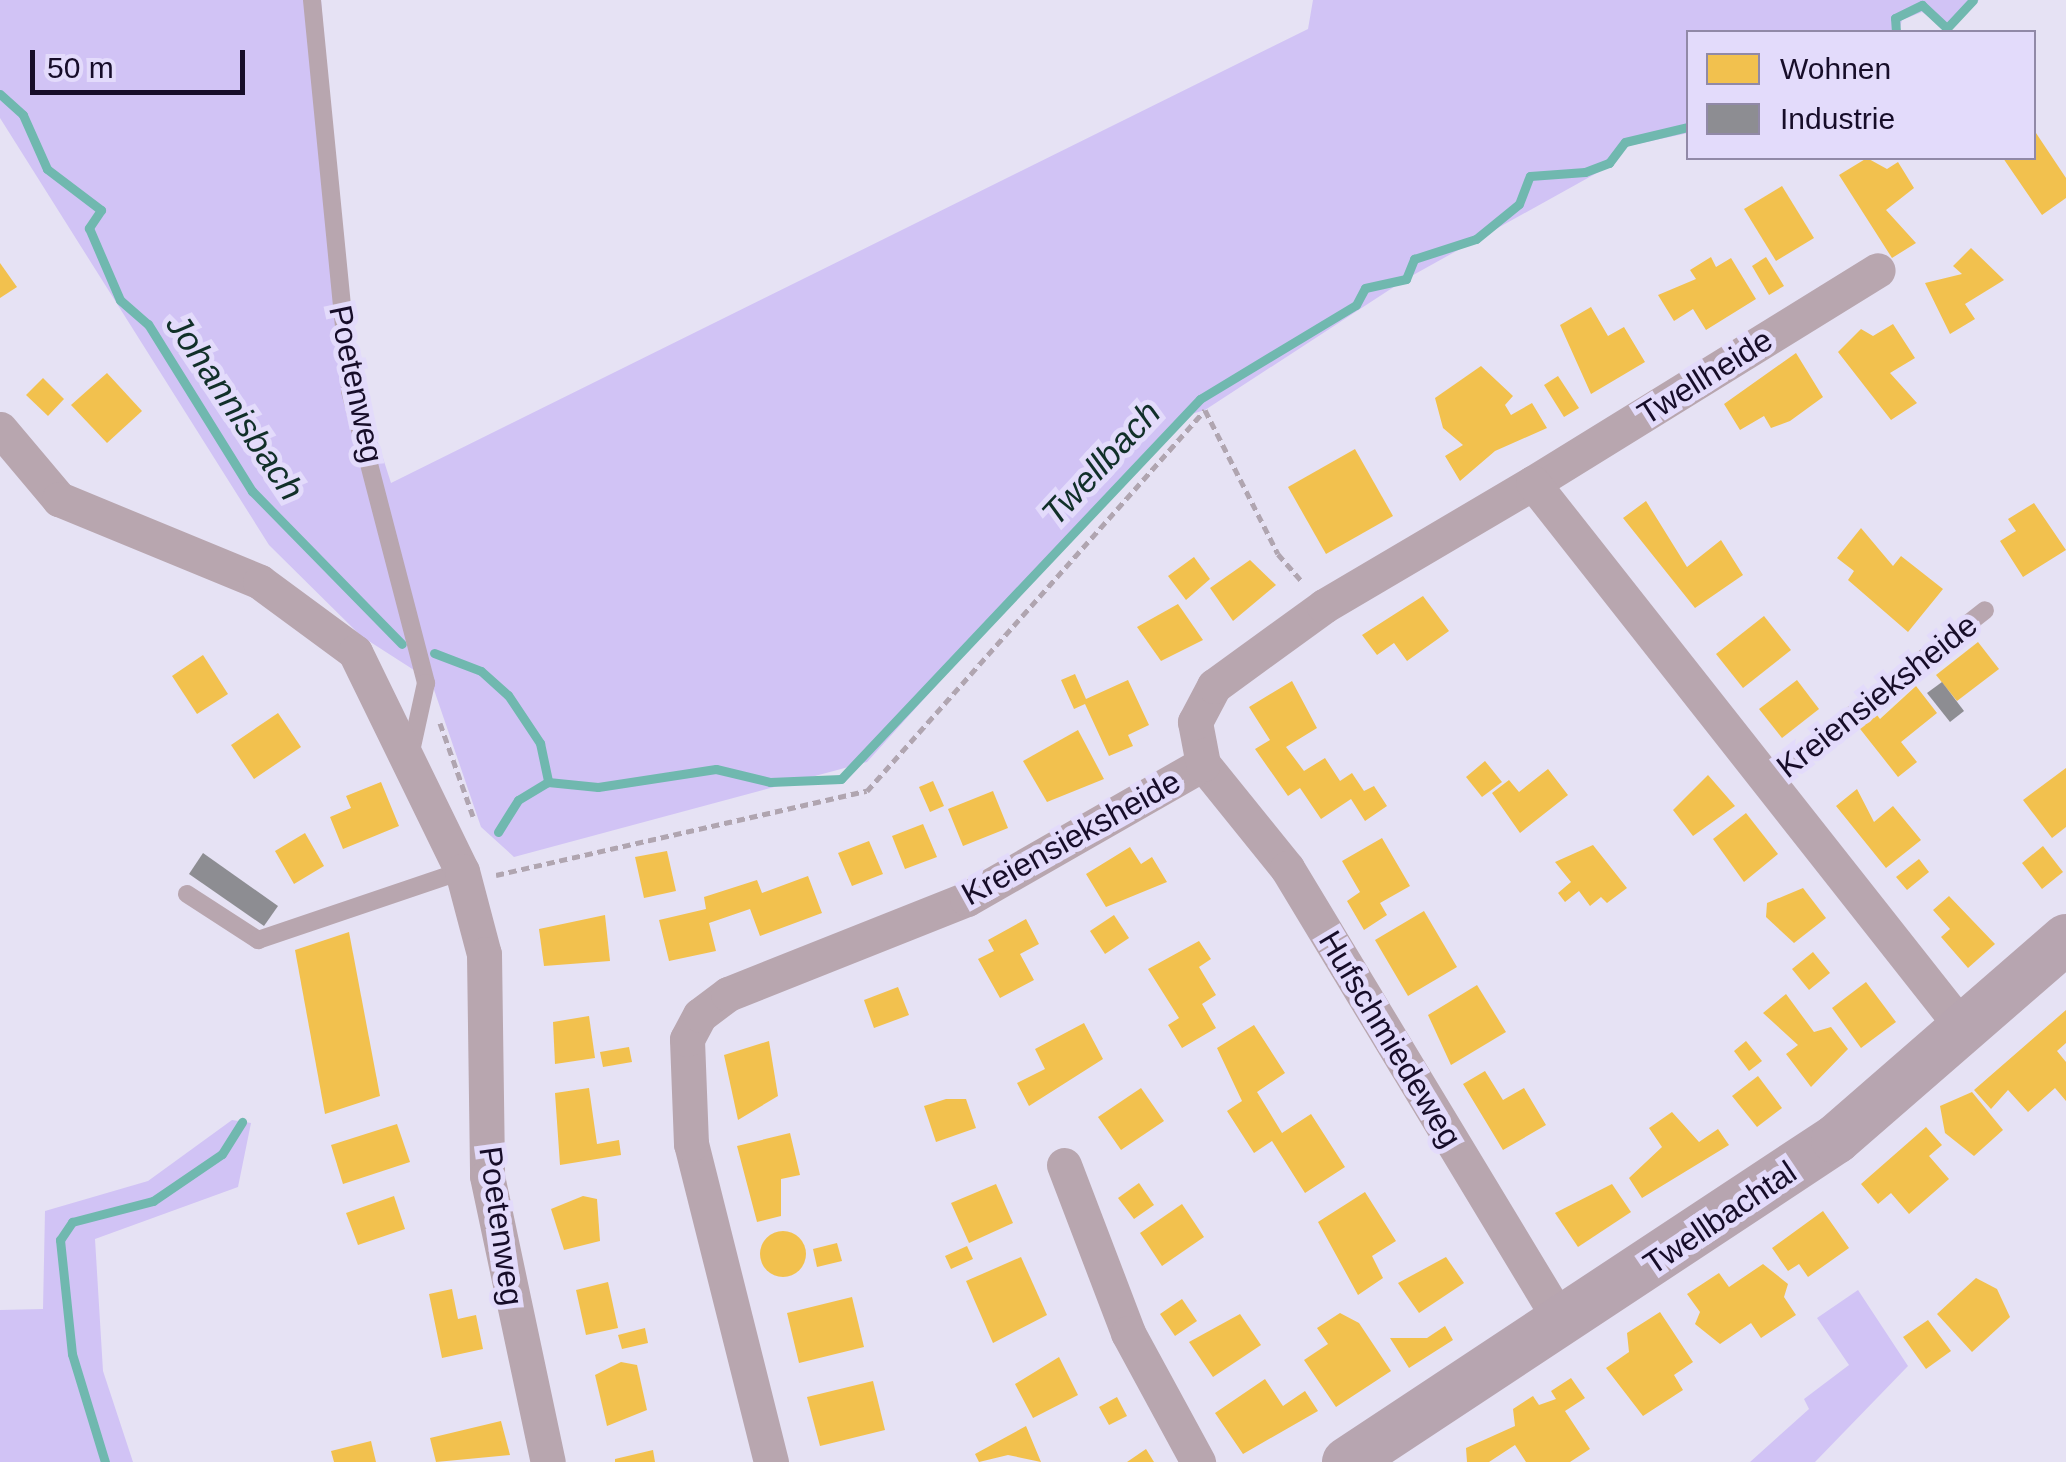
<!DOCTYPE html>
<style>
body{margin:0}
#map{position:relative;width:2066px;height:1462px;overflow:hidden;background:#e6e2f4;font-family:Arial,sans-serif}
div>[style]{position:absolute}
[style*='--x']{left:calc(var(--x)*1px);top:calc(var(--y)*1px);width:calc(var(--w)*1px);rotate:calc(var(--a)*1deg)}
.green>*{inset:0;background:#d1c3f5}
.homes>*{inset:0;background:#f2c14e}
.round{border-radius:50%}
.industry>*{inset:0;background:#8d8d92}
.stream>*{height:9px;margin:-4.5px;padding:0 4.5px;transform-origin:4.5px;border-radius:4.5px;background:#70b8af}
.path>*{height:5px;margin-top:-2.5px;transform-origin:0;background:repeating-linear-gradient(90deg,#b0a5b0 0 8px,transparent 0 13px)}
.lane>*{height:18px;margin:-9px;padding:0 9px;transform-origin:9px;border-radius:9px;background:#b8a6af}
.street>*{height:35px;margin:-17.5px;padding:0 17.5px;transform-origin:17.5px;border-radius:17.5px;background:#b8a6af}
.secondary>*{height:50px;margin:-25px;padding:0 25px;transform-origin:25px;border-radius:25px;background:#b7a5b0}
span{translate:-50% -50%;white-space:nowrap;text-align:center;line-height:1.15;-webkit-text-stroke:10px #e3dbfb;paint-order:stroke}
.street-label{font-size:32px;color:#170d29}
.water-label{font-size:35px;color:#113029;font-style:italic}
.legend{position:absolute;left:1686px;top:30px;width:350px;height:130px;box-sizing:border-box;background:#e3dbfb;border:2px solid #9189a7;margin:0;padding:12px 18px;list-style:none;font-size:30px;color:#170d29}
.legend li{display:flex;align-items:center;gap:20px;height:50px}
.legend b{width:50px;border:2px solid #9189a7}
.scale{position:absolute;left:30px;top:50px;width:215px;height:45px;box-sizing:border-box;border:5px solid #170d29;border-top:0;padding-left:12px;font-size:30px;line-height:35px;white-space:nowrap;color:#170d29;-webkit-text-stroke:8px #e3dbfb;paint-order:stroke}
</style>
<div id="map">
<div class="green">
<i style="clip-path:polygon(0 0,321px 0,344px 291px,358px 380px,391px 483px,1308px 29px,1313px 0,1979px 0,1949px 32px,1922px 12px,1902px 20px,1899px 32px,1688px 32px,1688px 133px,1628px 146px,1613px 164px,1406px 279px,1205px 410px,1178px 418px,867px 762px,514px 857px,481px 827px,431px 681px,361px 636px,269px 545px,0 118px)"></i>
<i style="clip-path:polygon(232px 1120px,251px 1123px,238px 1187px,95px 1239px,103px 1371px,133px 1462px,0 1462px,0 1310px,43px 1309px,45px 1211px,148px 1181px)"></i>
<i style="clip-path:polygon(1858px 1290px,1908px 1366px,1815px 1462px,1750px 1462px,1809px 1409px,1804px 1399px,1849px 1365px,1817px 1318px)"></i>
</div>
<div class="homes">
<i style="clip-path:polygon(2036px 133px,2066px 178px,2066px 198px,2042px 215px,2003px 158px,2034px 158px)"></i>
<i style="clip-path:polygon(1867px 158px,1887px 169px,1898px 162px,1914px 188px,1886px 210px,1916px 243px,1892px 258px,1839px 175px)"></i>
<i style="clip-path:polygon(1782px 186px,1814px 238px,1776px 261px,1744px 209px)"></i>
<i style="clip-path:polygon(1971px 248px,2004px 280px,1965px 304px,1975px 319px,1950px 334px,1925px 283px,1962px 274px,1953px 266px)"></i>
<i style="clip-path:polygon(1711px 257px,1716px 267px,1731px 258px,1756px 299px,1706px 330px,1693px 309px,1674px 321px,1658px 295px,1696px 279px,1690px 270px)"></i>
<i style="clip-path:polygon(1766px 257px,1784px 286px,1769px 295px,1752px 266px)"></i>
<i style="clip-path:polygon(0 263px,17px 287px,0 298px)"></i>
<i style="clip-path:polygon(1591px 307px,1608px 336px,1624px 327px,1645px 362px,1591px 394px,1560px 325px)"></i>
<i style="clip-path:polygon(1893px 324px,1915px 358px,1890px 373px,1917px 403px,1891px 420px,1838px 352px,1861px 329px,1873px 336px)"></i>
<i style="clip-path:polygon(1796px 353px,1823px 397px,1790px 421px,1771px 428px,1764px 416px,1740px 430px,1724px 404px)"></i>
<i style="clip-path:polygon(1481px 366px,1513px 396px,1505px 405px,1511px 415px,1532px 403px,1547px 428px,1495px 451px,1460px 481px,1445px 456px,1463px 445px,1443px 428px,1435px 398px)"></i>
<i style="clip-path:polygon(107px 373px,142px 411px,107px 443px,71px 405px)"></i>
<i style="clip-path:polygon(1558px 376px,1579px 408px,1564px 417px,1544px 385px)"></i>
<i style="clip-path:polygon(43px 378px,64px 399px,48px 416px,26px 395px)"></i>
<i style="clip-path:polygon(1355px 449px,1393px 516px,1326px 554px,1288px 487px)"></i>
<i style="clip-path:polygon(1646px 501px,1687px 567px,1721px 540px,1743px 575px,1695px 608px,1623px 518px)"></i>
<i style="clip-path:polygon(2034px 503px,2066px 550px,2023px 577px,2000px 541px,2016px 531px,2008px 519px)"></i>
<i style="clip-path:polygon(1861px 528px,1893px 566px,1901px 556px,1943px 589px,1908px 632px,1848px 580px,1854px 571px,1837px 558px)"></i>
<i style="clip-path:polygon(1194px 557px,1210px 579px,1186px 600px,1168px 576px)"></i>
<i style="clip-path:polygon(1250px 560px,1276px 585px,1233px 621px,1210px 588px)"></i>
<i style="clip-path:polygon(1423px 596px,1449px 631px,1407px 661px,1394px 643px,1377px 655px,1362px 635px)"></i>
<i style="clip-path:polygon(1178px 604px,1203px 640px,1161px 661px,1137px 627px)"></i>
<i style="clip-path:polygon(1764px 616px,1791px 650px,1743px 688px,1716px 654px)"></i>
<i style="clip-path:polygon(1978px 642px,1999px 669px,1957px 701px,1936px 675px)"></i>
<i style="clip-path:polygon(203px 655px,228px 694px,197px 714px,172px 676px)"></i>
<i style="clip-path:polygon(1075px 674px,1086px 699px,1128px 680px,1149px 725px,1128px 735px,1133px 746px,1109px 756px,1085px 704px,1074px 709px,1061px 680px)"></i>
<i style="clip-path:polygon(1797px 680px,1819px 709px,1782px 738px,1759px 709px)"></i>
<i style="clip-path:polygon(1292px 681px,1317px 728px,1286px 747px,1304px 771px,1325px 758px,1340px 781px,1352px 773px,1364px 791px,1374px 786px,1387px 806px,1365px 821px,1351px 799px,1321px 819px,1300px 788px,1288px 796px,1255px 749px,1270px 740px,1249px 707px)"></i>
<i style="clip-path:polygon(1916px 686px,1937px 713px,1901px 742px,1917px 762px,1898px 777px,1857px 725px,1874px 711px,1880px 719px)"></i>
<i style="clip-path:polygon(278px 713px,301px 747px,254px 779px,231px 745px)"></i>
<i style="clip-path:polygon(1078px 730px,1104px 779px,1047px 802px,1023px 761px)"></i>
<i style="clip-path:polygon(1485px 761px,1502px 782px,1482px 797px,1466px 777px)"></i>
<i style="clip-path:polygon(2066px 768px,2066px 827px,2052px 838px,2023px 800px)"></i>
<i style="clip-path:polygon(1548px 769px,1568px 795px,1520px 833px,1492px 793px,1509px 780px,1519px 792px)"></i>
<i style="clip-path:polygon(1708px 775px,1735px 806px,1693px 836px,1673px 810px)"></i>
<i style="clip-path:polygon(933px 781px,944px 806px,930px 812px,919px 787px)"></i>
<i style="clip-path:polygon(381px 782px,399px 826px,343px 849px,330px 817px,351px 808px,346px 796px)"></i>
<i style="clip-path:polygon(1857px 789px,1874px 822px,1893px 806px,1921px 840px,1886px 868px,1836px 806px)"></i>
<i style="clip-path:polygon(993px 791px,1008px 828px,963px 846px,948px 809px)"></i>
<i style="clip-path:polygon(1746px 813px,1778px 854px,1744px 882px,1713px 839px)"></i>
<i style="clip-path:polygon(923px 824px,937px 857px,905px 869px,892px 836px)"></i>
<i style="clip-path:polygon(305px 833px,324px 866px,294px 884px,275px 851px)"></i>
<i style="clip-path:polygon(1382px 838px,1410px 886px,1380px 903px,1387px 915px,1364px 930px,1347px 901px,1360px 892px,1342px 861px)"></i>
<i style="clip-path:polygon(869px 841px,883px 874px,852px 886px,838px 853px)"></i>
<i style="clip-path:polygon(1593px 845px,1627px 888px,1607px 903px,1601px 897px,1590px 906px,1579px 891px,1565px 902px,1558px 893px,1571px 882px,1555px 862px)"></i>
<i style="clip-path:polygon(2043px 846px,2063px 872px,2042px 889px,2022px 863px)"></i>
<i style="clip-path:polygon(1130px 847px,1141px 864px,1152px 857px,1167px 882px,1106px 907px,1086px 874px)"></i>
<i style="clip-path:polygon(667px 851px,676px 891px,644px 898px,635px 857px)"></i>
<i style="clip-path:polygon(1919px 859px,1929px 872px,1907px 890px,1896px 877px)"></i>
<i style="clip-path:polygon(808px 876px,822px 913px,760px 936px,750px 909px,709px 923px,716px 951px,669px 961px,659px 920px,706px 909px,704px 897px,757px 880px,762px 893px)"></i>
<i style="clip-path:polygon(1803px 888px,1826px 918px,1794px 943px,1766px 917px,1767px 903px)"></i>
<i style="clip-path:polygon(1949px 896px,1995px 944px,1968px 968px,1941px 937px,1950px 929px,1933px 910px)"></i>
<i style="clip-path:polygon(1424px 911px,1457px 967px,1408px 996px,1375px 940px)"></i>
<i style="clip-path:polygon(605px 915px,610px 961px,544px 966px,539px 929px)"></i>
<i style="clip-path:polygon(1114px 915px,1129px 938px,1105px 954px,1090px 931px)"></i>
<i style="clip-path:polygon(1026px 919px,1039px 944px,1020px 954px,1034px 980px,1000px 998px,978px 959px,994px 951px,988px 940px)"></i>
<i style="clip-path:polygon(349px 932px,380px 1096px,325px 1114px,295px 950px)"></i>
<i style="clip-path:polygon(1199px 941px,1211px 959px,1199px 967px,1216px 995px,1202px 1004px,1216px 1028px,1182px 1048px,1168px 1025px,1179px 1018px,1148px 969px)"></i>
<i style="clip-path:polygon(1813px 952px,1830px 973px,1809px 990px,1792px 969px)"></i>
<i style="clip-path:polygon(1866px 982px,1896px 1022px,1861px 1048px,1832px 1008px)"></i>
<i style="clip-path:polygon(1477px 985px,1506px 1032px,1451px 1065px,1428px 1015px)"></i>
<i style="clip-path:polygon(898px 987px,909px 1015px,874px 1028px,864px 1000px)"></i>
<i style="clip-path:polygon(1786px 994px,1814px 1032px,1831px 1027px,1848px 1049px,1811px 1087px,1786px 1054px,1798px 1045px,1763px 1013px)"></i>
<i style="clip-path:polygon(2066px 1010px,2066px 1043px,2057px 1051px,2066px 1062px,2066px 1101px,2055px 1088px,2028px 1112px,2008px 1090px,1991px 1109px,1974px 1090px)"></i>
<i style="clip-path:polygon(589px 1016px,595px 1058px,555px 1064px,553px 1022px)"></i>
<i style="clip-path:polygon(1084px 1023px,1103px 1059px,1029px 1106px,1017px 1083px,1045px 1069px,1035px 1049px)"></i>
<i style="clip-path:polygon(1254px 1025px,1285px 1073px,1257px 1092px,1282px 1133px,1311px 1114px,1345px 1167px,1305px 1193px,1272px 1141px,1254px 1153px,1227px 1111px,1242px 1101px,1217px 1048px)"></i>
<i style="clip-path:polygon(769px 1041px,778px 1096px,738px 1120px,724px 1055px)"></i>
<i style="clip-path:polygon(1746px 1041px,1762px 1061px,1749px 1071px,1734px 1051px)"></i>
<i style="clip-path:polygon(629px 1047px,632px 1062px,603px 1067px,600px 1052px)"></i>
<i style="clip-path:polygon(1485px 1071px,1503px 1100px,1524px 1088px,1546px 1125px,1503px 1150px,1463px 1084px)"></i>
<i style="clip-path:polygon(1758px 1076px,1782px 1108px,1757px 1127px,1732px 1096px)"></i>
<i style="clip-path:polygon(589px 1088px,597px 1144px,619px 1140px,621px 1155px,560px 1165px,555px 1093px)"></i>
<i style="clip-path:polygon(1141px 1088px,1164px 1121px,1121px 1150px,1098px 1117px)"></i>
<i style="clip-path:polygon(1972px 1092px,2003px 1130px,1974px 1156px,1945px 1133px,1940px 1106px)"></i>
<i style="clip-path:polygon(946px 1099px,966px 1099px,976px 1128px,936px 1142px,924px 1106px)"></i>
<i style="clip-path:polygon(1672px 1112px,1699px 1142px,1718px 1129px,1729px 1145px,1642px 1198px,1629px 1178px,1662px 1147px,1649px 1128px)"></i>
<i style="clip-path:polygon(397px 1124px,410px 1162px,343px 1184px,331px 1145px)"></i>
<i style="clip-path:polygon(1926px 1127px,1942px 1145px,1929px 1156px,1949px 1179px,1909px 1214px,1891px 1193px,1878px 1204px,1861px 1184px)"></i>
<i style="clip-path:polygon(790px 1133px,800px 1175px,781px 1179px,781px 1216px,757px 1222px,737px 1146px)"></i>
<i style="clip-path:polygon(1139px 1183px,1154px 1205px,1134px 1219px,1118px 1198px)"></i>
<i style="clip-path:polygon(996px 1184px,1013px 1223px,969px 1243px,951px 1203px)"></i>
<i style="clip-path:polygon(1612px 1184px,1631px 1212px,1578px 1247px,1555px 1213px)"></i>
<i style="clip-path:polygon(1365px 1192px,1396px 1241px,1372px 1256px,1383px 1278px,1358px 1295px,1318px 1222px)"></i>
<i style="clip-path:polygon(394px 1196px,405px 1229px,358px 1245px,346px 1213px)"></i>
<i style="clip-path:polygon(583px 1196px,597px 1199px,600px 1241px,564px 1250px,551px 1209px)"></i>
<i style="clip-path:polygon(1182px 1204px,1204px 1237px,1162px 1266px,1140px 1233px)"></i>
<i style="clip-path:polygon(1823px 1211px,1849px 1248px,1808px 1277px,1799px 1264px,1788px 1271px,1772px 1248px)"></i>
<i class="round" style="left:760px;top:1231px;width:46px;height:46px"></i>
<i style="clip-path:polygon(837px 1243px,842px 1261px,817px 1267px,813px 1249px)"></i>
<i style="clip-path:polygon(967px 1246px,973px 1259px,951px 1269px,945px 1256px)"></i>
<i style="clip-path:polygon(1021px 1257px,1047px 1315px,993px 1343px,966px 1281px)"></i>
<i style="clip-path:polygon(1446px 1257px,1464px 1283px,1419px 1313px,1398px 1283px)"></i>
<i style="clip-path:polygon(1763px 1264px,1788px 1284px,1784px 1297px,1796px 1315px,1761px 1338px,1751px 1323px,1720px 1344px,1695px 1324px,1700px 1312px,1687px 1294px,1719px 1273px,1729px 1287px)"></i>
<i style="clip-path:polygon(1976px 1278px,1997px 1289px,2010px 1317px,1972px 1352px,1937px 1314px)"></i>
<i style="clip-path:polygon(608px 1282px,618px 1328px,586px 1335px,576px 1290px)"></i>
<i style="clip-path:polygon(452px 1289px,458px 1319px,476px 1315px,483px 1349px,442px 1358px,429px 1294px)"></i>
<i style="clip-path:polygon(852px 1297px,864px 1347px,799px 1363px,787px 1313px)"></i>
<i style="clip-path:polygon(1182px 1299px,1197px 1321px,1175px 1336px,1160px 1314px)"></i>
<i style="clip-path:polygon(1660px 1312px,1693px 1362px,1674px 1375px,1683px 1390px,1643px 1416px,1606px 1368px,1629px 1352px,1627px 1333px)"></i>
<i style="clip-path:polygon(1340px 1313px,1359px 1323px,1391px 1371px,1336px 1407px,1304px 1360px,1328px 1344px,1317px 1328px)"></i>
<i style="clip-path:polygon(1240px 1314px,1261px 1345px,1213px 1377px,1189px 1342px)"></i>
<i style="clip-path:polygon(1928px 1320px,1951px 1351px,1926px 1369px,1903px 1337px)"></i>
<i style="clip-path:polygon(1445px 1326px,1453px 1340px,1409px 1368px,1390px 1338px,1427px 1338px)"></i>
<i style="clip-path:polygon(645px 1328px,648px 1343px,622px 1349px,618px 1335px)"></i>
<i style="clip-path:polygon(1059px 1357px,1078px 1395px,1033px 1418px,1015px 1384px)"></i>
<i style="clip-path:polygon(621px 1362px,637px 1365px,647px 1410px,607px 1426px,595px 1375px)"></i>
<i style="clip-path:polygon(1571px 1378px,1585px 1398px,1565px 1411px,1590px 1449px,1570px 1462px,1526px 1462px,1515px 1445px,1489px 1462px,1467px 1462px,1466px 1448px,1515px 1426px,1513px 1409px,1533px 1396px,1539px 1405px,1556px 1399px,1551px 1391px)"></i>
<i style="clip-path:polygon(1265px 1379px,1283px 1406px,1305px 1391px,1318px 1411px,1243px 1454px,1215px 1413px)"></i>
<i style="clip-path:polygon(873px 1381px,885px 1430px,820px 1446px,807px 1397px)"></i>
<i style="clip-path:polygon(1117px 1397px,1127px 1416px,1109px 1425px,1099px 1407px)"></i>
<i style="clip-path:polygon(501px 1421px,510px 1455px,436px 1462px,430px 1438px)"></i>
<i style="clip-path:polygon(1026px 1426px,1041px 1462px,1008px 1455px,979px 1462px,975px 1454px)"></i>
<i style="clip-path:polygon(371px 1441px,376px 1462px,334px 1462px,331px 1451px)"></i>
<i style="clip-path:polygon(1146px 1449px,1154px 1462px,1127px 1462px)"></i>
<i style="clip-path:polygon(653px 1450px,655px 1462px,615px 1462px,615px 1459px)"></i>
</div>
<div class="industry">
<i style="clip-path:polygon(1942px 682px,1964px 711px,1950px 722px,1927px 693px)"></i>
<i style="clip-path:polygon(203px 853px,278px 906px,264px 926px,189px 874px)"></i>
</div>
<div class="stream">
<i style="--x:1896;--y:32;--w:14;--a:-94"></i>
<i style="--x:1895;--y:18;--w:30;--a:-26"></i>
<i style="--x:1922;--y:5;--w:34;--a:43"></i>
<i style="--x:1947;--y:28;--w:38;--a:-47"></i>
<i style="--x:0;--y:94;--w:31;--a:42"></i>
<i style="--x:23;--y:115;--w:59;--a:66"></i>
<i style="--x:47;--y:169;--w:68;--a:37.2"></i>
<i style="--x:101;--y:210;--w:22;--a:124"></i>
<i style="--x:89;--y:228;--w:78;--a:66.7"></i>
<i style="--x:120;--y:300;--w:37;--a:41"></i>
<i style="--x:148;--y:324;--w:197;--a:58.1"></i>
<i style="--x:252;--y:491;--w:214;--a:45.6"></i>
<i style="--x:434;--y:653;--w:50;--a:21"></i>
<i style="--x:481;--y:671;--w:36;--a:42"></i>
<i style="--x:508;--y:695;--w:58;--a:56.3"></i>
<i style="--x:540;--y:743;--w:40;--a:78"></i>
<i style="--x:498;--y:832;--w:38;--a:-58"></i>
<i style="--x:518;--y:800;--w:35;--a:-31"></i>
<i style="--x:548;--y:782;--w:50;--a:5.7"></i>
<i style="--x:598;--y:787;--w:119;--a:-8.7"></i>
<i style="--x:716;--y:769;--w:56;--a:13.5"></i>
<i style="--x:770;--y:782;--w:71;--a:-2.4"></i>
<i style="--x:841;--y:779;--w:523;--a:-46.63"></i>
<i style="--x:1200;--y:399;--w:182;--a:-31.1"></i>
<i style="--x:1356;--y:305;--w:19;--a:-62"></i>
<i style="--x:1365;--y:288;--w:42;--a:-12.4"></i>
<i style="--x:1406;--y:279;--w:22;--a:-68"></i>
<i style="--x:1414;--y:259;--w:65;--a:-17.9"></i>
<i style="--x:1476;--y:239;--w:55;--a:-39.1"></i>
<i style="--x:1519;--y:204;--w:30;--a:-69"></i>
<i style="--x:1530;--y:176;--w:55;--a:-4.2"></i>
<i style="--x:1585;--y:172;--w:26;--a:-21"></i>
<i style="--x:1609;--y:163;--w:26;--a:-53"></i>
<i style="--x:1625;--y:142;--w:65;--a:-13.4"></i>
<i style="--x:105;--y:1462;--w:113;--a:-107"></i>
<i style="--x:72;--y:1354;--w:115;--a:-96"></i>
<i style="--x:60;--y:1240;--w:22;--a:-56"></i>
<i style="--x:72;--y:1222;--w:84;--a:-14.5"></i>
<i style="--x:153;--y:1201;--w:83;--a:-34.3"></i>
<i style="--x:222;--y:1154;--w:38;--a:-58"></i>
</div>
<div class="path">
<i style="--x:440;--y:723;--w:99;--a:70.5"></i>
<i style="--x:496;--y:875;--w:380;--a:-12.8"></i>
<i style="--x:867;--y:791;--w:509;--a:-48.42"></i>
<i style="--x:1205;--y:410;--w:161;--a:63.1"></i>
<i style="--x:1278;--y:554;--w:37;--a:49"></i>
</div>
<div class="lane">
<i style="--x:312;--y:0;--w:393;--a:84.4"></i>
<i style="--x:350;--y:391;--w:302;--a:75.4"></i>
<i style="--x:426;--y:683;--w:75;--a:102.4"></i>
<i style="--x:1768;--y:781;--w:276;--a:-38.2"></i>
<i style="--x:187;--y:894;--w:85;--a:32.9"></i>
<i style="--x:258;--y:940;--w:215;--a:-18.7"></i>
</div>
<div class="street">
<i style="--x:0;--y:429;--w:92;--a:49.9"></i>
<i style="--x:59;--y:499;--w:217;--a:22.4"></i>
<i style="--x:260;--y:582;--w:118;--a:36.4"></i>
<i style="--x:355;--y:652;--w:244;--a:64"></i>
<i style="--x:462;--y:871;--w:86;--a:75.2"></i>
<i style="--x:484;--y:954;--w:222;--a:89.2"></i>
<i style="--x:487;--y:1176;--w:292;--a:78"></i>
<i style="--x:1533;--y:483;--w:405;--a:-31.7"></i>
<i style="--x:1203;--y:764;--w:134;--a:51.1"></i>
<i style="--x:1287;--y:868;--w:534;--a:58.87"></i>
<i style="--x:1064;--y:1165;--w:180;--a:69.1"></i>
<i style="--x:1128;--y:1333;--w:147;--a:61.5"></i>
<i style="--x:771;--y:1462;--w:328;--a:-104.1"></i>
<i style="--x:691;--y:1144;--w:105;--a:-92.2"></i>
<i style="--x:687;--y:1039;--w:27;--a:-62"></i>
<i style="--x:700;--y:1015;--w:35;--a:-37"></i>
<i style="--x:728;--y:994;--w:257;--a:-21.7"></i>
<i style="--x:967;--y:899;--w:272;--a:-29.8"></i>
<i style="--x:1203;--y:764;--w:43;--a:-100.8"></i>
<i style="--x:1195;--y:722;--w:41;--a:-62.2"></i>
<i style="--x:1214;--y:686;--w:136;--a:-36"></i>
<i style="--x:1324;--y:606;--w:243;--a:-30.5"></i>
<i style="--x:1533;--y:483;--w:698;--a:51.75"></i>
</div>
<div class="secondary">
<i style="--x:1347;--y:1462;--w:586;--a:-33.45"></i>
<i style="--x:1836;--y:1139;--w:305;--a:-41"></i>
</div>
<div class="street-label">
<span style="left:1705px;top:377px;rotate:-32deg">Twellheide</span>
<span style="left:356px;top:384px;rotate:78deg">Poetenweg</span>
<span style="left:1877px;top:696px;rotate:-38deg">Kreiensieksheide</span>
<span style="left:1071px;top:838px;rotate:-29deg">Kreiensieksheide</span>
<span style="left:1390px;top:1039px;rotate:59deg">Hufschmiedeweg</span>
<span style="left:1720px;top:1218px;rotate:-34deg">Twellbachtal</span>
<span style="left:501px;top:1226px;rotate:82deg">Poetenweg</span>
</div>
<div class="water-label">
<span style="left:235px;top:407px;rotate:56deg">Johannisbach</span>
<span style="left:1101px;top:463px;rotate:-47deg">Twellbach</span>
</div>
<ul class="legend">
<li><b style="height:28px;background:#f2c14e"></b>Wohnen</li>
<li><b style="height:28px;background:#8d8d92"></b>Industrie</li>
</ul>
<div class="scale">50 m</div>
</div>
